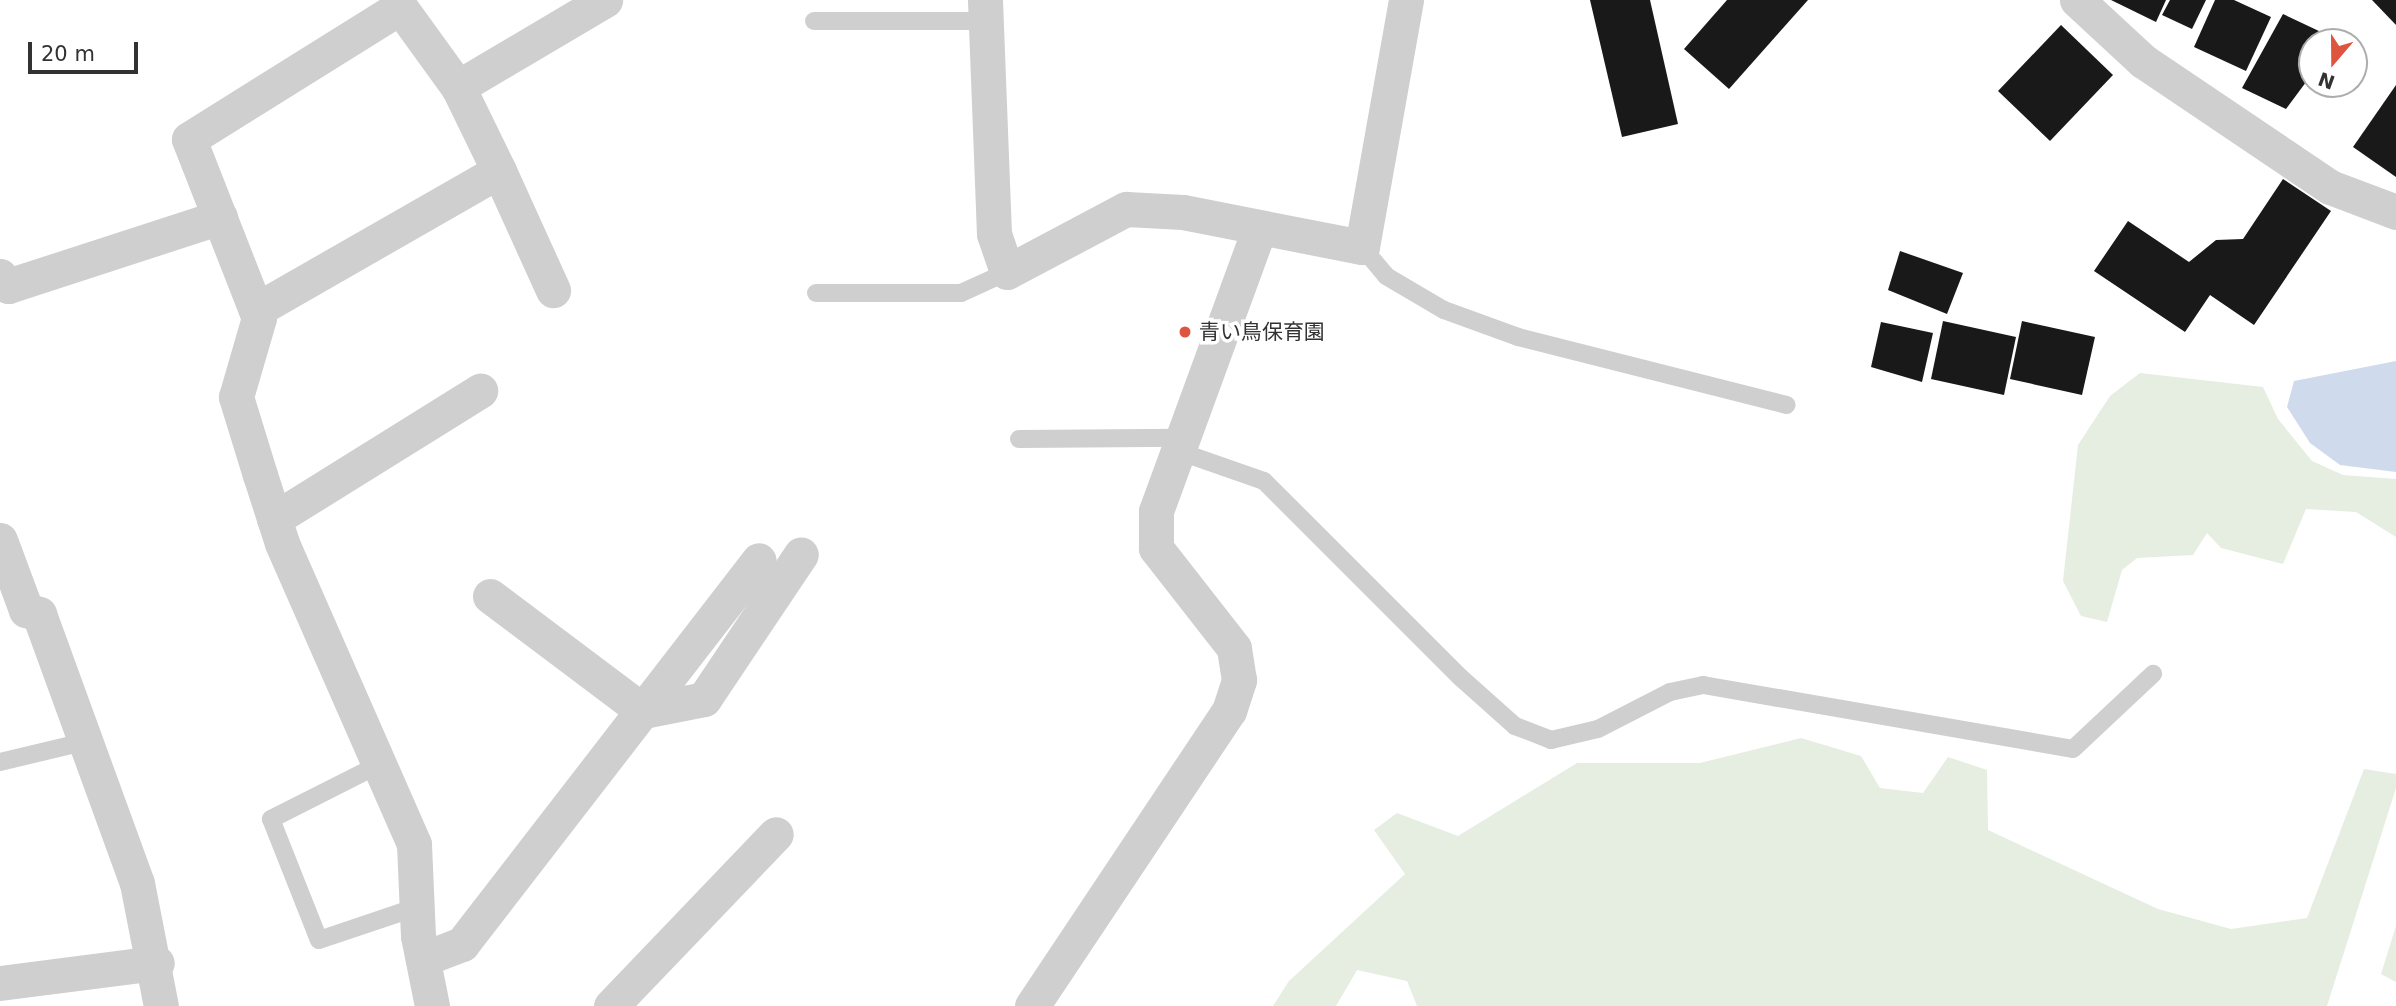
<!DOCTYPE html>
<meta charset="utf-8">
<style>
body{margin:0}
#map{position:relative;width:2396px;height:1006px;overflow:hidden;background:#fff;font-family:"DejaVu Sans","Noto Sans JP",sans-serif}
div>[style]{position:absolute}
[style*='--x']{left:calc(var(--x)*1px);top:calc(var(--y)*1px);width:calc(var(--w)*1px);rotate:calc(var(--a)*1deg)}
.green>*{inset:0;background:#e5eee1}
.water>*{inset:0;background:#cfdbec}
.building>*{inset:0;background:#191919}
.service>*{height:18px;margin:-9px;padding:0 9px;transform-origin:9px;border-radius:9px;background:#cfcfcf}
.minor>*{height:35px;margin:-17.5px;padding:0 17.5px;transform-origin:17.5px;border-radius:17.5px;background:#cfcfcf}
.dots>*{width:19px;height:19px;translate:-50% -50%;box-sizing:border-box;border:4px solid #fff;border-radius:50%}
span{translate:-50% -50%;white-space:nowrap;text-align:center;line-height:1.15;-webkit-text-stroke:7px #fff;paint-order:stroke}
.poi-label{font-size:21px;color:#323232}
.left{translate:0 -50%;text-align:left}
.north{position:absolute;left:2298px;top:28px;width:70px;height:70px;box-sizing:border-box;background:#fff;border:2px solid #adadad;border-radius:50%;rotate:200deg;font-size:19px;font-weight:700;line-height:28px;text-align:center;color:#323232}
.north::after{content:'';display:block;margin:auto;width:24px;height:32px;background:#df543e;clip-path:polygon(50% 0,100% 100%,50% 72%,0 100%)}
.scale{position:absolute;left:28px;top:42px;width:110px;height:32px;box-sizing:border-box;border:4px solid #323232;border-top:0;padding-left:9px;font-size:21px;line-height:24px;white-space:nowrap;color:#323232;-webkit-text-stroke:5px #fff;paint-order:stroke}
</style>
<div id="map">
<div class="green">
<i style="clip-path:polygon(2140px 373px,2263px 387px,2278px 419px,2312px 461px,2343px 475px,2396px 479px,2396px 537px,2356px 512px,2306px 509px,2283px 564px,2221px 548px,2207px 533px,2193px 555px,2137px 558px,2122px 570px,2107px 622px,2081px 616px,2063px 581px,2078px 445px,2110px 396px)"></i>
<i style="clip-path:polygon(1801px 738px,1861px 756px,1880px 788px,1923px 793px,1948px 757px,1987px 770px,1988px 830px,2158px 909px,2231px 929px,2307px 918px,2364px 769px,2396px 774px,2396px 788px,2327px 1006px,1417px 1006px,1407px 981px,1357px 970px,1336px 1006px,1273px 1006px,1289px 981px,1405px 874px,1374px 830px,1397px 813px,1458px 836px,1577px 763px,1700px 763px)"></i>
<i style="clip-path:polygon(2396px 926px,2396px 982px,2381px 974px)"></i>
</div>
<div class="water">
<i style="clip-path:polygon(2396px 361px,2396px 472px,2340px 465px,2310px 443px,2287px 407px,2294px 381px)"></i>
</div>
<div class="building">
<i style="clip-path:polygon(1590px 0,1650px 0,1678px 124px,1622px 137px)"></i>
<i style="clip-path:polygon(1727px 0,1808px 0,1729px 89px,1684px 49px)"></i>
<i style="clip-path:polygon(2111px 0,2166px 0,2156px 22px)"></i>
<i style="clip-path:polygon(2170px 0,2206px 0,2192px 29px,2162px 15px)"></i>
<i style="clip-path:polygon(2215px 0,2234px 0,2271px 17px,2246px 71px,2194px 47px)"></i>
<i style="clip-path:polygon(2372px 0,2396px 0,2396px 25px)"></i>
<i style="clip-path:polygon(2283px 14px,2338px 40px,2312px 42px,2312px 74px,2286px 109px,2242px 88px)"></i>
<i style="clip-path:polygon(2061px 25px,2113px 75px,2050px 141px,1998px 91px)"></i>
<i style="clip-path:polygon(2396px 85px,2396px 177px,2353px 147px)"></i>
<i style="clip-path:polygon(2283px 179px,2331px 211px,2254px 325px,2210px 295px,2185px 332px,2094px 271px,2128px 221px,2189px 262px,2216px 240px,2243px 239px)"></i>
<i style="clip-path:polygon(1900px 251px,1963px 273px,1947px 314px,1888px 290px)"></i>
<i style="clip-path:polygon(1943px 321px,2016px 337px,2004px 395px,1931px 379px)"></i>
<i style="clip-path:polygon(2022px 321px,2095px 337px,2082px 395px,2010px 379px)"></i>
<i style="clip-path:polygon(1881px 322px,1933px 333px,1922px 382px,1871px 367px)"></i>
</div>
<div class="service">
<i style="--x:814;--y:21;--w:172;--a:0"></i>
<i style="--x:1362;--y:247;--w:38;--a:50"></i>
<i style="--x:1386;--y:276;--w:67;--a:30.4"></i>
<i style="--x:1444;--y:310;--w:79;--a:20"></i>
<i style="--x:1518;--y:337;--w:277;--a:14.2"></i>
<i style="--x:816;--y:293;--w:145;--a:0"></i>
<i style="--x:961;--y:293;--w:51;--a:-24.5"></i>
<i style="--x:1019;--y:439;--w:163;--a:-0.4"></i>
<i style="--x:1178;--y:451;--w:91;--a:19.2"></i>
<i style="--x:1264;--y:481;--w:277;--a:45"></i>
<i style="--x:1460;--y:677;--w:74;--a:41.7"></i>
<i style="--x:1515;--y:726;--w:39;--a:21"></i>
<i style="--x:1551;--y:740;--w:48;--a:-13.2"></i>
<i style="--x:1598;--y:729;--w:81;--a:-27.2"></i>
<i style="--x:1670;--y:692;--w:34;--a:-12"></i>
<i style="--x:1703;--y:685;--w:375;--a:9.8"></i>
<i style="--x:2073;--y:749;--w:110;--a:-43.2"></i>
<i style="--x:0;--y:762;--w:86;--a:-13.4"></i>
<i style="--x:378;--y:765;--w:120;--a:153.2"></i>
<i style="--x:271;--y:819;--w:130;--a:68.4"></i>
<i style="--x:319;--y:940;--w:103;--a:-18.6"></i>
</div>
<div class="minor">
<i style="--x:985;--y:0;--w:234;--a:87.8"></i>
<i style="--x:994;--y:234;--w:40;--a:71.1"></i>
<i style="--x:1007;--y:272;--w:135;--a:-27.9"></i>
<i style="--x:1126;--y:209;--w:57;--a:3"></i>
<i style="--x:1183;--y:212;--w:182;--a:11.1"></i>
<i style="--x:1362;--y:247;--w:251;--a:-79.9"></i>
<i style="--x:2077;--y:0;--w:90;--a:42.7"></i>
<i style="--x:2143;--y:61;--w:225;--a:34"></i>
<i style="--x:2330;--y:187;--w:71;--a:20.7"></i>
<i style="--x:499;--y:171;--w:131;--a:65.6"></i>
<i style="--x:0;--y:276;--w:13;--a:51"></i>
<i style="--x:8;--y:286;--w:223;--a:-18"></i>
<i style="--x:256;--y:310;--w:280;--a:-29.8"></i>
<i style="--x:499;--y:171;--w:93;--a:-116"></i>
<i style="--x:274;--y:519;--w:243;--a:-31.9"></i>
<i style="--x:0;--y:540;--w:75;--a:69.6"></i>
<i style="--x:26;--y:610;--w:14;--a:17"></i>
<i style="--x:39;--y:614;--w:286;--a:70"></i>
<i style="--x:137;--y:883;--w:125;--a:79"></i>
<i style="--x:490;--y:596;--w:191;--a:36.9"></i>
<i style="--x:643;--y:711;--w:62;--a:-11.1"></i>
<i style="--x:704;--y:699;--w:174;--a:-56.2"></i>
<i style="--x:423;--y:959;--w:42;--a:-21"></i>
<i style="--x:462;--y:944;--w:485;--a:-52.3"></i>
<i style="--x:0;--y:983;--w:158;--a:-7.3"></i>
<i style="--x:432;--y:1006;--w:71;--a:-101.3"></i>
<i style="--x:418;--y:936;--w:92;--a:-92.5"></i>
<i style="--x:414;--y:844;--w:329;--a:-113.7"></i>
<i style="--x:282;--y:543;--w:71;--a:-107.9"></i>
<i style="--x:260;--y:475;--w:82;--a:-107.1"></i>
<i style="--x:236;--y:397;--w:82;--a:-73.8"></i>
<i style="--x:259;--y:318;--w:192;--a:-111.4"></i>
<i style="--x:189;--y:139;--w:249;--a:-32"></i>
<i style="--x:400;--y:7;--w:99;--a:54.1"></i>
<i style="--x:458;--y:87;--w:171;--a:-30.6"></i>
<i style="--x:611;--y:1006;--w:238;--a:-46.2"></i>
<i style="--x:1032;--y:1006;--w:355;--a:-56.3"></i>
<i style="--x:1229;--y:711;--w:33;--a:-72"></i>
<i style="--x:1239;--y:680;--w:32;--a:-99"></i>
<i style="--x:1234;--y:648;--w:127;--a:-128"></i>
<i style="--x:1156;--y:548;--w:37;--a:-90"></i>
<i style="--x:1156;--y:511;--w:302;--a:-69.9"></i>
</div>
<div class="dots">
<i style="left:1185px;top:332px;background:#df543e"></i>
</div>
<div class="poi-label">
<span class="left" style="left:1199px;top:332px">青い鳥保育園</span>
</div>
<div class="north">N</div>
<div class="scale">20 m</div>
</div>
